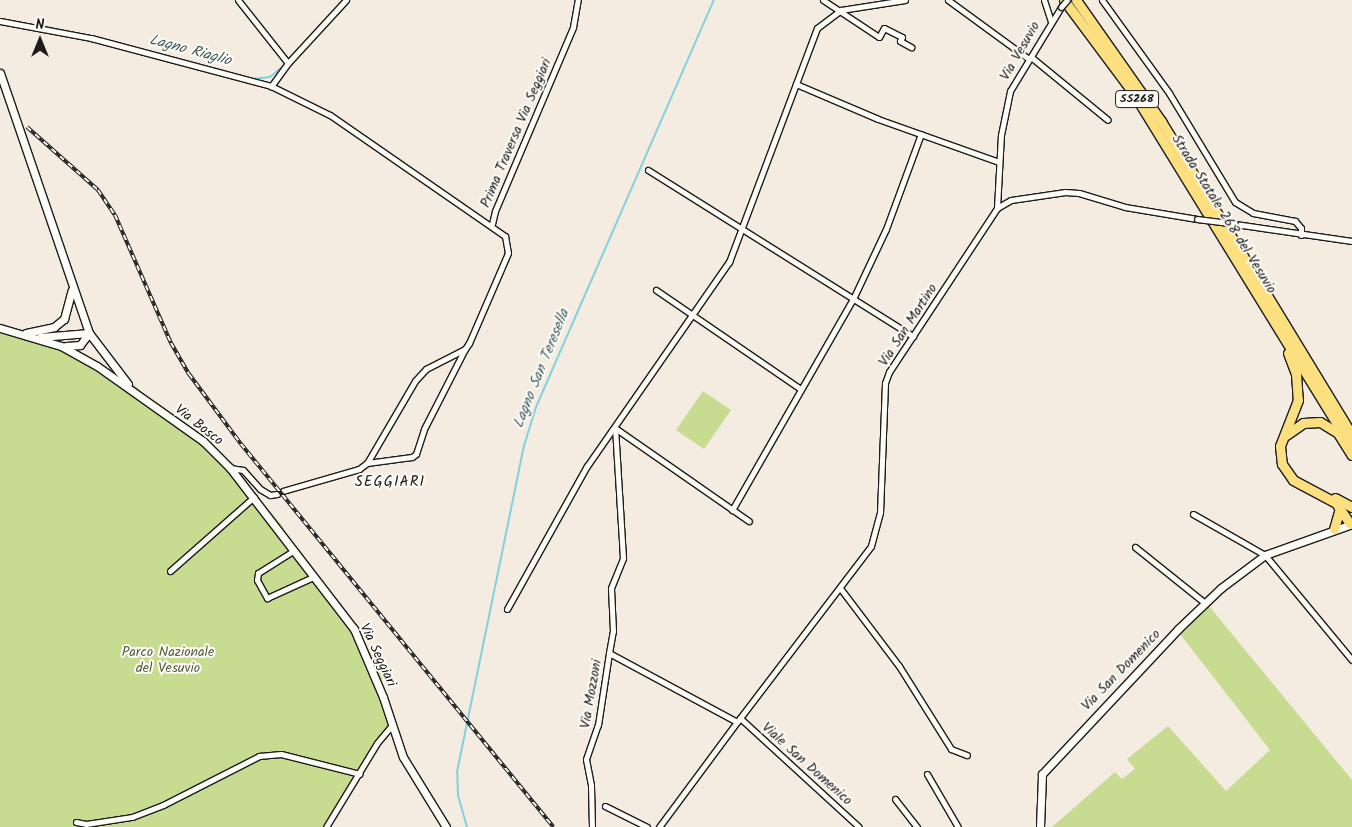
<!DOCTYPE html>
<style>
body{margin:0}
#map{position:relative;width:1352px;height:827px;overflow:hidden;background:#f4ece0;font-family:Kalam,sans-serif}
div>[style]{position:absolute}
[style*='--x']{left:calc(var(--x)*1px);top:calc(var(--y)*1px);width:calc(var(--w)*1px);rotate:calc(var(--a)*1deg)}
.green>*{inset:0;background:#c7dc91}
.stream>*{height:2px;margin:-1px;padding:0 1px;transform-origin:1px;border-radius:1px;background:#82d1de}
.roads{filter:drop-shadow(1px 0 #1c1c1c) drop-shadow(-1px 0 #1c1c1c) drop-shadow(0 1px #1c1c1c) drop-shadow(0 -1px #1c1c1c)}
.street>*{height:5px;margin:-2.5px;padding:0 2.5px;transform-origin:2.5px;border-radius:2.5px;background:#fdfcf7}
.secondary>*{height:7px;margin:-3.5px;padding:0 3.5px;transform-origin:3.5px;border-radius:3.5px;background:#fdfcf7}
.highway>*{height:9px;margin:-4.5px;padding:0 4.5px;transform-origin:4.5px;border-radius:4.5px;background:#fce080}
.rail>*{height:4px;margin-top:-2px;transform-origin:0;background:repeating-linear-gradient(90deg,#fdfcf7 0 5.5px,#1c1c1c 0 11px);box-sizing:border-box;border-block:1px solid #1c1c1c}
.bridges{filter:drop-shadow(1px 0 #1c1c1c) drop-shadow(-1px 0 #1c1c1c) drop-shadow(0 1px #1c1c1c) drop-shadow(0 -1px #1c1c1c)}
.street-bridge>*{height:5px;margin:-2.5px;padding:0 2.5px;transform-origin:2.5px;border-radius:2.5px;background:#fdfcf7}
span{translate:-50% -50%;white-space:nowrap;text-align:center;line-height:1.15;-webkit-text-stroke:4px #fdfcf7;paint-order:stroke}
.shield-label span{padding:1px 4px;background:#fdfcf7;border:1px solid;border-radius:4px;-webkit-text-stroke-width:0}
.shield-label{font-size:12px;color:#1c1c1c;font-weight:700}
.street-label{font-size:14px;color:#1c1c1c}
.park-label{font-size:14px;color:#585f45}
.water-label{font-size:15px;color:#405b60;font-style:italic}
.neighbourhood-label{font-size:15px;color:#1c1c1c;letter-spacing:1px}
.north{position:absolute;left:15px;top:15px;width:50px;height:50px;-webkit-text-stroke:4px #fdfcf7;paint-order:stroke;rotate:0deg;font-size:14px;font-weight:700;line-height:20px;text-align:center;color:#1c1c1c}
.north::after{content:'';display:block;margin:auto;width:18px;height:22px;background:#1c1c1c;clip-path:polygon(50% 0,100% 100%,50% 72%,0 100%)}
</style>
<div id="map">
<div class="green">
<i style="clip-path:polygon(0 323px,76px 351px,128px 379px,151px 400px,209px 441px,281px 524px,297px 551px,358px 629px,383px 678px,381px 681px,395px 716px,326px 827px,0 827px)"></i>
<i style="clip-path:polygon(703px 391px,731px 410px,704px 449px,676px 430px)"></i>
<i style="clip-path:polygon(1209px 606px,1352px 780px,1352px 827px,1052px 827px,1115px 772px,1122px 779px,1135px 769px,1127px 759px,1168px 726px,1226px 791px,1270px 750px,1180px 634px)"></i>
</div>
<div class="stream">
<i style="--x:42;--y:26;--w:40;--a:12"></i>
<i style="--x:253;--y:79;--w:17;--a:-7"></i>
<i style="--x:270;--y:77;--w:16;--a:-40"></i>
<i style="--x:467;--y:827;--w:33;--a:-106"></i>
<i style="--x:458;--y:795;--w:23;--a:-92"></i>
<i style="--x:457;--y:772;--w:333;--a:-78.4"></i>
<i style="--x:524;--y:446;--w:41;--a:-72.9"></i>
<i style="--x:536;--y:407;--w:444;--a:-66.4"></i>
</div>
<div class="roads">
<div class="street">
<i style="--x:238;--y:0;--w:80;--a:51.6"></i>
<i style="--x:288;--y:63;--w:29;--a:126"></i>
<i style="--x:823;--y:0;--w:67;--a:33.5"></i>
<i style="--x:879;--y:37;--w:10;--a:-61"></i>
<i style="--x:884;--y:28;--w:20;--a:27"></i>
<i style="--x:902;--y:37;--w:4;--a:117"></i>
<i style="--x:900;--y:41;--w:13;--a:29"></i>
<i style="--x:905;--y:0;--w:65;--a:171.1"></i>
<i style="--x:841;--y:10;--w:30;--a:143"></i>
<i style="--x:817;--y:28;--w:60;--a:110.6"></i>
<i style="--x:796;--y:84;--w:89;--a:23.1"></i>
<i style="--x:878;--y:119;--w:128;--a:19.6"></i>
<i style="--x:948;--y:0;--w:100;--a:36.1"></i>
<i style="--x:1044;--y:0;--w:22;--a:72"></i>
<i style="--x:1102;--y:0;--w:115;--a:54.2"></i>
<i style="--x:1169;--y:93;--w:127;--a:58.8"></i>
<i style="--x:1235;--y:202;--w:21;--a:31"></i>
<i style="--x:1253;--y:213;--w:43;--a:10.8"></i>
<i style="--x:1295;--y:221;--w:9;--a:49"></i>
<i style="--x:1301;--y:228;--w:7;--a:90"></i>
<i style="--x:0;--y:21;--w:93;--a:10.6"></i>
<i style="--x:91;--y:38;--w:186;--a:14.9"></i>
<i style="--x:271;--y:86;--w:66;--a:26.2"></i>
<i style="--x:330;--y:115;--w:213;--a:34.7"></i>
<i style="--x:505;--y:236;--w:17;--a:80"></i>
<i style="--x:508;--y:253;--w:98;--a:113.4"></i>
<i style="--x:469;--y:343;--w:7;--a:124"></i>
<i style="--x:465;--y:349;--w:44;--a:152.9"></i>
<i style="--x:426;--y:369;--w:16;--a:133"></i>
<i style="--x:415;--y:381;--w:95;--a:120.3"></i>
<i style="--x:367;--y:463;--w:10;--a:143"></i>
<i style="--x:359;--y:469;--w:79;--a:163.9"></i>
<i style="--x:1031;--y:57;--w:99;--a:39.3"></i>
<i style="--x:288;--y:63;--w:86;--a:-47.4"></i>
<i style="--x:648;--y:170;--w:313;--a:32.1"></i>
<i style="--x:997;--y:208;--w:73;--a:-86.9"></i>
<i style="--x:1001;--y:135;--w:45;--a:-78.4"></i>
<i style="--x:1010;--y:91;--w:98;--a:-58.7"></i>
<i style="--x:492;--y:224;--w:13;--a:-77"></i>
<i style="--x:495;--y:211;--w:200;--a:-67"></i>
<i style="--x:573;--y:27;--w:27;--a:-80"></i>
<i style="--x:1235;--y:224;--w:118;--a:8.3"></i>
<i style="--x:656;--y:290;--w:173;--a:34.4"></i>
<i style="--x:615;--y:428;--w:163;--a:34.8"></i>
<i style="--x:367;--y:463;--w:45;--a:-7.6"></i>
<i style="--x:412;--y:457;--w:5;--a:-37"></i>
<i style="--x:416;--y:454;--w:26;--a:-72"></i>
<i style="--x:424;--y:429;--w:90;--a:-62.9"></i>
<i style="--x:230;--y:468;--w:13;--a:9"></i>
<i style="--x:243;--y:470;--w:25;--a:48"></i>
<i style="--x:260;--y:489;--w:12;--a:31"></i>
<i style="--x:270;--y:495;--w:7;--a:-8"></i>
<i style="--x:732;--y:510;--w:243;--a:-60.2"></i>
<i style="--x:853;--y:299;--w:77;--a:-64.8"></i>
<i style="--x:886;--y:229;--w:101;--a:-69.8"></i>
<i style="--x:1193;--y:514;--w:83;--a:29.7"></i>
<i style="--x:1265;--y:555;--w:136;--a:50.4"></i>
<i style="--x:1135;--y:547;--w:90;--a:38.7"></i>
<i style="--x:293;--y:551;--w:41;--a:147.8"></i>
<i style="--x:258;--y:573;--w:7;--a:98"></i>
<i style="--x:257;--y:580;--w:21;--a:61"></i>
<i style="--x:267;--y:598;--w:51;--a:-24.5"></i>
<i style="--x:170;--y:571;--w:112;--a:-41.4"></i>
<i style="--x:840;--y:588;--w:98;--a:52.9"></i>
<i style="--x:899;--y:666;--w:98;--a:57.9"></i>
<i style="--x:951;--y:749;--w:17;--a:21"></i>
<i style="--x:507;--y:609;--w:164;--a:-60.8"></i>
<i style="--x:587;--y:466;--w:249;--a:-55.2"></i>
<i style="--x:729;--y:262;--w:190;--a:-69.4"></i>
<i style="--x:609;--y:653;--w:22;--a:-80"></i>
<i style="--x:613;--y:631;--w:43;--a:-92.7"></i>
<i style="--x:611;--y:588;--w:32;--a:-68"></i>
<i style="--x:623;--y:558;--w:130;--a:-93.5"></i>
<i style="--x:740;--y:718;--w:161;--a:42.5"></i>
<i style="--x:927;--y:774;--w:61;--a:59.7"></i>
<i style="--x:895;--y:799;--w:36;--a:52"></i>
<i style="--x:605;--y:806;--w:47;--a:26.6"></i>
<i style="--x:76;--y:822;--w:10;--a:11"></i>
<i style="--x:86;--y:824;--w:47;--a:-8.7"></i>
<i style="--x:132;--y:817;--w:33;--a:-21"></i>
<i style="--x:163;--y:805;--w:108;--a:-27"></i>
<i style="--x:259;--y:756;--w:22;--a:-5"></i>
<i style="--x:281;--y:754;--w:81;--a:14.2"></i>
<i style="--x:326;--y:827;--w:98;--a:-58.7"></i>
<i style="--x:377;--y:743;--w:23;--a:-50"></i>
<i style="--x:592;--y:827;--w:42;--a:-91.4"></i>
<i style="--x:591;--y:785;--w:26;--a:-101"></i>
<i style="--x:586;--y:759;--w:36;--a:-71"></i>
<i style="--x:598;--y:725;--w:73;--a:-81.3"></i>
<i style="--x:609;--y:653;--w:145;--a:28.3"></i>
<i style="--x:737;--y:722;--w:221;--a:-52.7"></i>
<i style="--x:871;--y:546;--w:34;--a:-75"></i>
<i style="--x:880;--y:513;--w:130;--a:-87.8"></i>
<i style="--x:885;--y:383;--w:12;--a:-70"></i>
<i style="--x:889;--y:372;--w:196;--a:-56.6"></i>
<i style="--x:997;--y:208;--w:16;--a:-30"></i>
<i style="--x:1011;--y:200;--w:55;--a:-8.4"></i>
<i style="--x:1065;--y:192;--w:14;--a:4"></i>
<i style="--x:1079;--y:193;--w:48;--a:16.9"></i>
<i style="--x:1125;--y:207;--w:73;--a:9.5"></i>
<i style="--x:659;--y:827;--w:131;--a:-53.4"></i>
</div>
<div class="secondary">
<i style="--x:0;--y:73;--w:275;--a:71.1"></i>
<i style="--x:89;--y:333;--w:64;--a:52.6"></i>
<i style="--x:0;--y:328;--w:64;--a:16.4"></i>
<i style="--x:61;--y:346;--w:41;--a:29.1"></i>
<i style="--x:97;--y:366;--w:130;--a:35.3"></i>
<i style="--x:203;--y:441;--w:38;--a:45"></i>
<i style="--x:230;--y:468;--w:203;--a:52.4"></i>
<i style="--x:354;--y:629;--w:74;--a:66.9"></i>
<i style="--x:383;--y:697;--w:63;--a:71.6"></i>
<i style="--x:403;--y:757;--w:82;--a:58.4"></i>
<i style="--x:26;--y:333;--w:29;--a:-12"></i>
<i style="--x:54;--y:327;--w:13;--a:-39"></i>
<i style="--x:64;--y:319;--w:30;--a:-75"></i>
<i style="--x:40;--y:337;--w:49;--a:-4.7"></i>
<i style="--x:66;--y:346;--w:14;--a:-4"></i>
<i style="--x:80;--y:345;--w:15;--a:-53"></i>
<i style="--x:1040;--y:827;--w:53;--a:-87.8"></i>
<i style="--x:1042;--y:774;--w:199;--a:-46.8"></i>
<i style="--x:1178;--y:629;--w:59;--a:-43.6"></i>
<i style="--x:1221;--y:588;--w:55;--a:-36.9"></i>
<i style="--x:1265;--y:555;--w:92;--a:-19.6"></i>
</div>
<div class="highway">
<i style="--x:1064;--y:0;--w:117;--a:53.3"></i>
<i style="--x:1134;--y:94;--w:416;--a:58.4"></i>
<i style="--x:1076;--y:0;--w:148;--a:54.9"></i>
<i style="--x:1161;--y:121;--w:368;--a:58.7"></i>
<i style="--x:1288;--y:353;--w:22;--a:69"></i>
<i style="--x:1296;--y:374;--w:26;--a:86"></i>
<i style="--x:1298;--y:400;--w:49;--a:111.4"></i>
<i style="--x:1280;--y:446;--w:18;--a:84"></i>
<i style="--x:1282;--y:464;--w:19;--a:55"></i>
<i style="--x:1293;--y:480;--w:49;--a:28.1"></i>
<i style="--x:1336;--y:503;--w:25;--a:56"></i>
<i style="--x:1286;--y:435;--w:21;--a:-35"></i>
<i style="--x:1303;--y:423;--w:17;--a:-3"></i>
<i style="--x:1320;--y:422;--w:21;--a:31"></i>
<i style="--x:1338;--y:433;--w:26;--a:58"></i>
<i style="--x:1335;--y:498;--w:19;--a:28"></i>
<i style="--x:1334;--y:529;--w:22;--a:-74"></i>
</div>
</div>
<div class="rail">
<i style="--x:27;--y:127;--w:95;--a:41.6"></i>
<i style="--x:98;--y:190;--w:30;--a:56"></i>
<i style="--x:115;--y:215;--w:140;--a:66.4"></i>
<i style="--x:171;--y:343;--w:36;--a:60"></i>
<i style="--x:189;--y:374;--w:87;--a:53.4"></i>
<i style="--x:241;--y:444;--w:494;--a:50.8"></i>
</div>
<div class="bridges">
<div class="street-bridge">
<i style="--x:1061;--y:7;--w:9;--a:-49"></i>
<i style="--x:1197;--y:219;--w:38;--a:7"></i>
</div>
</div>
<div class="shield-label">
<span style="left:1137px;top:99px">SS268</span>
</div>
<div class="street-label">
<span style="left:1020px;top:51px;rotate:-60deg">Via Vesuvio</span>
<span style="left:516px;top:133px;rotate:-67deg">Prima Traversa Via Seggiari</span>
<span style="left:1224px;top:214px;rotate:58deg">Strada Statale 268 del Vesuvio</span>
<span style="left:908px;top:325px;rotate:-57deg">Via San Martino</span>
<span style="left:199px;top:425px;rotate:38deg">Via Bosco</span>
<span style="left:378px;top:655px;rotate:65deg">Via Seggiari</span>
<span style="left:1121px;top:670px;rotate:-46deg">Via San Domenico</span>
<span style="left:591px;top:694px;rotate:-80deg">Via Mozzoni</span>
<span style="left:807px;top:764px;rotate:42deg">Viale San Domenico</span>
</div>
<div class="park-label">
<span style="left:168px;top:660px">Parco Nazionale<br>del Vesuvio</span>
</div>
<div class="water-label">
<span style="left:190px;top:51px;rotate:15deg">Lagno Riaglio</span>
<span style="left:542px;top:369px;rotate:-68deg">Lagno San Teresella</span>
</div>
<div class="neighbourhood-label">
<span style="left:390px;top:483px">SEGGIARI</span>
</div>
<div class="north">N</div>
</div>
